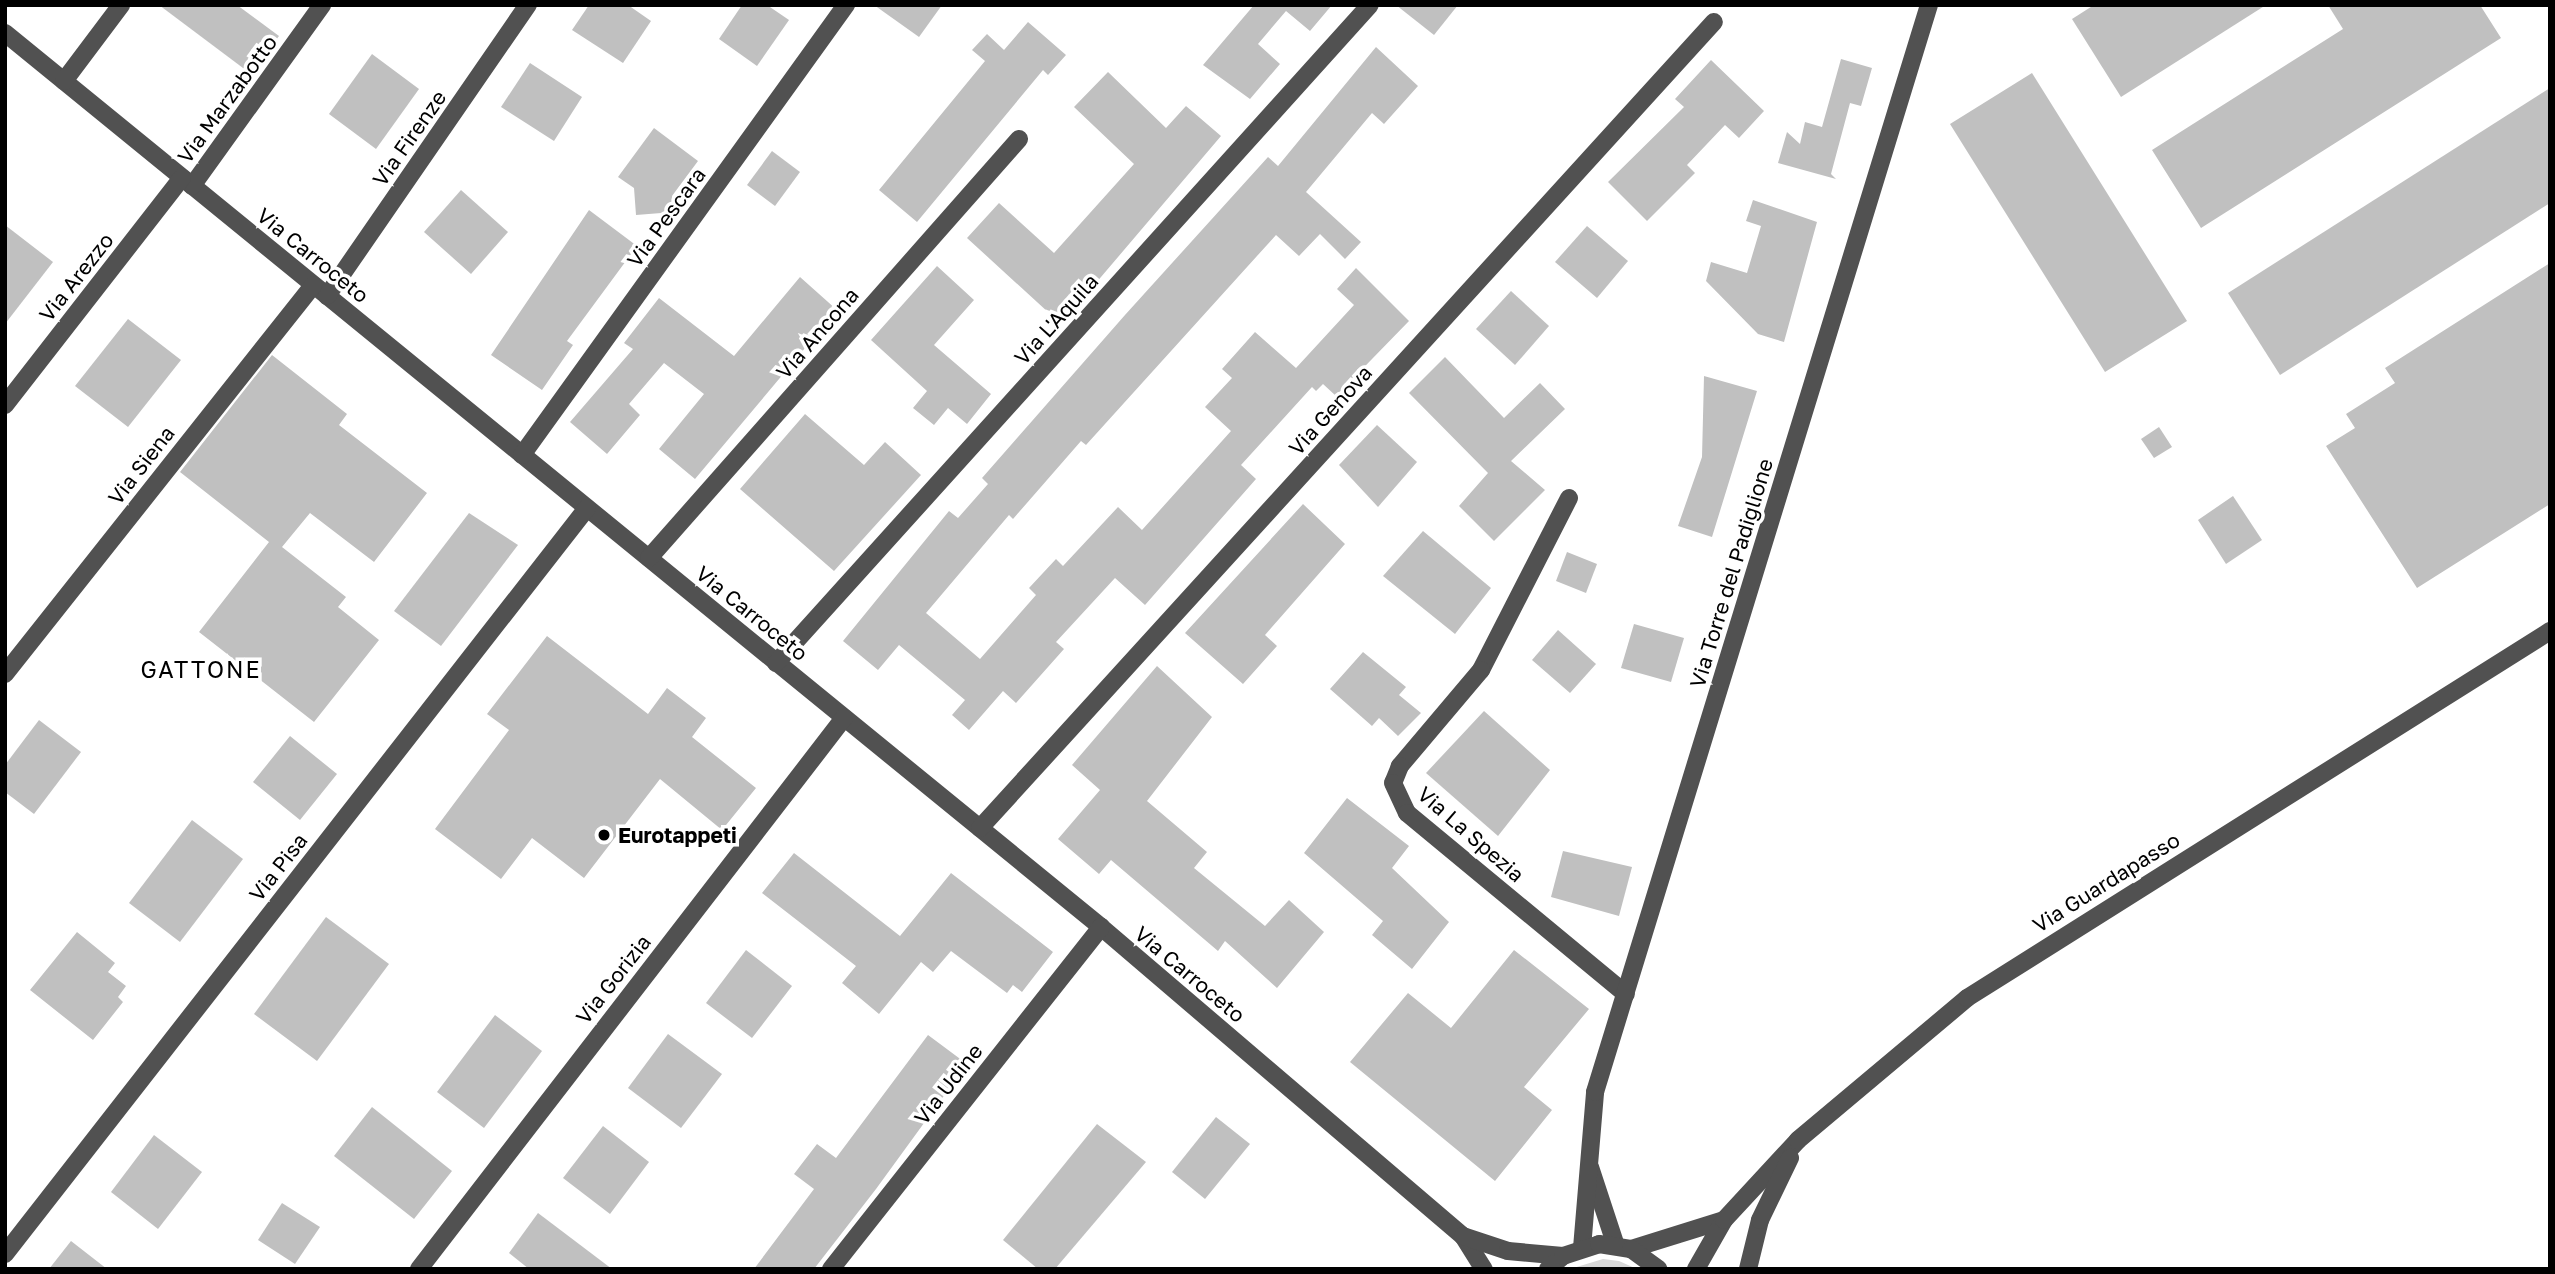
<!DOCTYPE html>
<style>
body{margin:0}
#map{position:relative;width:2555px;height:1274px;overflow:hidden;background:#fff;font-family:"Golos Text",sans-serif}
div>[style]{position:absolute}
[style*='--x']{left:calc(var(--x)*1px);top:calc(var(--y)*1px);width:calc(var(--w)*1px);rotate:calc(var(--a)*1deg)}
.green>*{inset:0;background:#d8d8d8}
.building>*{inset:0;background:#c0c0c0}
.minor>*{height:18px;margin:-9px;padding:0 9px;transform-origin:9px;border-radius:9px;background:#515151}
.dots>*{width:19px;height:19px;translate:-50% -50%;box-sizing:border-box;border:4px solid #fff;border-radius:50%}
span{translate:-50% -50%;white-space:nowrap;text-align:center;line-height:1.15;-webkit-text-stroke:7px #fff;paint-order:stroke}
.street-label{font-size:21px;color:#000}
.poi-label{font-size:21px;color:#000;font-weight:700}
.left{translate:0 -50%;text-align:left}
.neighbourhood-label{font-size:23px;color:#000;letter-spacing:2px}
.frame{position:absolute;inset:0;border:7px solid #000;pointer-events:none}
</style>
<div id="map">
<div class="green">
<i style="clip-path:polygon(1603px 1259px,1619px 1261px,1637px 1269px,1570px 1269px)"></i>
</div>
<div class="building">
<i style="clip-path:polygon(159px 5px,237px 5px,279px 36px,251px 74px)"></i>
<i style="clip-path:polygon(589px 5px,628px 5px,651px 21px,623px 63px,572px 30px)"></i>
<i style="clip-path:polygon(742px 5px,767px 5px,789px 20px,757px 66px,719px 39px)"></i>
<i style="clip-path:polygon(874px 5px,942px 5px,919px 37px)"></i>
<i style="clip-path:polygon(1254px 5px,1332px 5px,1310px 31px,1286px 11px,1258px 44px,1280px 64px,1250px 99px,1203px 65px)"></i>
<i style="clip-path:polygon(1396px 5px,1458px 5px,1434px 35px)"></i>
<i style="clip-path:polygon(2094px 5px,2266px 5px,2121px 97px,2072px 19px)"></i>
<i style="clip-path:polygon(2328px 5px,2480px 5px,2501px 38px,2201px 228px,2152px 150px,2343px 29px)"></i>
<i style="clip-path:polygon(1028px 22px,1066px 55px,1048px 75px,1043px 70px,917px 222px,879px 190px,985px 61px,972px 50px,987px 34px,1004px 50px)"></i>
<i style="clip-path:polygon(1376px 47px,1418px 86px,1384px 124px,1372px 113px,1306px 192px,1361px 242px,1345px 259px,1320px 234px,1299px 256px,1276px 235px,1086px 445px,1081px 441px,1013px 519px,1009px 515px,926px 613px,980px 659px,1036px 595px,1029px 588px,1056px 559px,1063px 566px,1118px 507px,1142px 530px,1231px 431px,1205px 407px,1232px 378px,1222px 369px,1255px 332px,1296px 368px,1354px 305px,1337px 289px,1356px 268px,1409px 321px,1336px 396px,1323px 384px,1316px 391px,1312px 387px,1241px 465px,1256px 479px,1145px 605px,1115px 578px,1056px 642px,1064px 649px,1016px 703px,1003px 691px,969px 730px,952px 715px,965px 700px,899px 645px,878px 670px,843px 641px,949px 511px,958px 518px,988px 484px,982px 478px,1125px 315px,1268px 157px,1278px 166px)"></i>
<i style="clip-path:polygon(372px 54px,419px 89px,376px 149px,329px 114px)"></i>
<i style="clip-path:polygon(1841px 59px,1872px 68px,1861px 106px,1850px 103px,1831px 174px,1836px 179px,1778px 163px,1787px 132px,1800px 144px,1805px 122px,1822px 127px)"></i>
<i style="clip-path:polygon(1711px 60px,1764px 111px,1739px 138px,1725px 125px,1687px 165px,1695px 173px,1647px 221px,1608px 182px,1684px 107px,1675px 99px)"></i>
<i style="clip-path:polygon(530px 63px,582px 97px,554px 141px,501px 107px)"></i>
<i style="clip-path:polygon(1108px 72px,1166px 128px,1186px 106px,1221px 136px,1061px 324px,967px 238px,999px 203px,1054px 253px,1134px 164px,1074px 107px)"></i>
<i style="clip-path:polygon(2032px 73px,2187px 321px,2105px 372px,1950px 124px)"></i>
<i style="clip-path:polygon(2550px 88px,2550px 203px,2280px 375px,2228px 293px)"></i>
<i style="clip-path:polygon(654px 128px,698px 161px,672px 196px,674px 212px,636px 215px,634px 188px,618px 177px)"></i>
<i style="clip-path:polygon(772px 151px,800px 172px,775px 206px,747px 185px)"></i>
<i style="clip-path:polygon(461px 190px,508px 232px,471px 274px,424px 232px)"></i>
<i style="clip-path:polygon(1753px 200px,1817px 222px,1784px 342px,1758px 334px,1706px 281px,1711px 262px,1747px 273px,1761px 226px,1746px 221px)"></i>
<i style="clip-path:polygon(589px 210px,637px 246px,567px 341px,573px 345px,542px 390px,491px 355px)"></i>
<i style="clip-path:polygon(5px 225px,53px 262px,5px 324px)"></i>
<i style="clip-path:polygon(1587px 226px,1628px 261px,1597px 298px,1555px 262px)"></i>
<i style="clip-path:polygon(2550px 263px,2550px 504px,2417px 588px,2326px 446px,2355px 428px,2346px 414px,2395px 383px,2385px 368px)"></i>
<i style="clip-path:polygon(937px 266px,974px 300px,934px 345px,991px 394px,967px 424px,948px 408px,934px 425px,913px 408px,927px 391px,871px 340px)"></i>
<i style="clip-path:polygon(800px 277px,837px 310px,695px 479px,659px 449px,704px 394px,664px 363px,629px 404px,640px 415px,607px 454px,570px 422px,633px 349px,624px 343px,659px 298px,734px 356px)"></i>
<i style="clip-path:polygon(1511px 291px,1549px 326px,1515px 365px,1476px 329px)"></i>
<i style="clip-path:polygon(128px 319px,181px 360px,128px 427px,75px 386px)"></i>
<i style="clip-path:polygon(272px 355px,347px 414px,339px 425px,427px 493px,374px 562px,310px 513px,282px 547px,346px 597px,338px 607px,379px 640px,314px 722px,199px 632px,269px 542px,180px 472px)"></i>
<i style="clip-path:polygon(1445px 357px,1504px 418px,1540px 383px,1565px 409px,1511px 461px,1545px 490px,1494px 541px,1459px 506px,1488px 473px,1409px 393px)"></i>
<i style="clip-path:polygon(1704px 376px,1757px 391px,1712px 537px,1678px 526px,1702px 457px)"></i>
<i style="clip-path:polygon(805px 414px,864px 465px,885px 442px,921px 475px,834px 571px,740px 489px)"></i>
<i style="clip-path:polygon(1377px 425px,1417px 462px,1378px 507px,1339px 465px)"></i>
<i style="clip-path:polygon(2159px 427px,2172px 447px,2154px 458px,2141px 439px)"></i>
<i style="clip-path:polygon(2233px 496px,2262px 540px,2226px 564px,2198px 520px)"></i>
<i style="clip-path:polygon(1303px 504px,1345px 544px,1265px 635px,1277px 646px,1243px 684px,1185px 633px)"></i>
<i style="clip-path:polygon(469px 513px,518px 545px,441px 646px,394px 611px)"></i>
<i style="clip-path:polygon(1423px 531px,1491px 588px,1455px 634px,1383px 576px)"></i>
<i style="clip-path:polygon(1567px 552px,1597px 564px,1586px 593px,1556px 581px)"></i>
<i style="clip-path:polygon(1634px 624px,1684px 638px,1671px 682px,1621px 668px)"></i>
<i style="clip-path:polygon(1558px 630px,1596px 664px,1570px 693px,1532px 660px)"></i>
<i style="clip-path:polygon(547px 636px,648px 714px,667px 688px,706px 718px,692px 737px,756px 788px,722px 830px,660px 779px,584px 878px,532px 838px,501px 879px,435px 829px,509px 730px,487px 714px)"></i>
<i style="clip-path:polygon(1363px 652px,1406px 687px,1399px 695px,1421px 713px,1398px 736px,1379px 718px,1372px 726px,1330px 689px)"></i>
<i style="clip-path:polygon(1157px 666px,1212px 717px,1147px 801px,1207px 852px,1194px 868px,1265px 926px,1289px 900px,1324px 932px,1277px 988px,1225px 941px,1218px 951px,1111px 860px,1099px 874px,1058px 839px,1100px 790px,1072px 765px)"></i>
<i style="clip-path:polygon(1484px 711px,1550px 770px,1498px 836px,1426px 773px)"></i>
<i style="clip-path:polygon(39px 720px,81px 752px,34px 814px,5px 792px,5px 765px)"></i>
<i style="clip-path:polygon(290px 736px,337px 774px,300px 820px,253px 782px)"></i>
<i style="clip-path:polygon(1347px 798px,1409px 846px,1392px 868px,1449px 922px,1412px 969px,1372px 935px,1383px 921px,1304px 853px)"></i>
<i style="clip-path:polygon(192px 820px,243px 859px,180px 942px,129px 903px)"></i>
<i style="clip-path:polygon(1563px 851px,1632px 867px,1619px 916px,1551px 897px)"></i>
<i style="clip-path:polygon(794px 853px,900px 936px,951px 873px,1053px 952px,1022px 992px,1013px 985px,1007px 993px,951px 951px,933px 972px,921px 962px,879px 1014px,842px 983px,856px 966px,762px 893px)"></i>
<i style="clip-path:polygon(326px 917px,389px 964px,317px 1061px,254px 1014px)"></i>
<i style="clip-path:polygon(77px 932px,115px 963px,108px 972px,126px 986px,118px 997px,123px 1002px,93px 1040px,30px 990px)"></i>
<i style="clip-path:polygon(746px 950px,792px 986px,752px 1038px,706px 1003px)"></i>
<i style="clip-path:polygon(1514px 950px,1589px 1009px,1524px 1087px,1552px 1110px,1495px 1181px,1350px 1062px,1408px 993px,1451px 1028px)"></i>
<i style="clip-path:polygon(495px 1015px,542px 1051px,484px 1128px,437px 1092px)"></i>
<i style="clip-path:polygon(668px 1034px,722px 1074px,681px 1128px,628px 1088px)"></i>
<i style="clip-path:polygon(928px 1035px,967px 1064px,876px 1189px,814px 1269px,754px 1269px,814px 1189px,794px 1174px,817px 1144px,836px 1158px)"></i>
<i style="clip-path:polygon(372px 1107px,452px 1171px,414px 1219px,334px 1156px)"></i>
<i style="clip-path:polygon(1216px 1117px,1250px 1144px,1205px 1199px,1172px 1172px)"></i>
<i style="clip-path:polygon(1097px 1124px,1146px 1162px,1055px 1269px,1038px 1269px,1003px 1240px)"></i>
<i style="clip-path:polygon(603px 1126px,649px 1162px,610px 1214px,563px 1178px)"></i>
<i style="clip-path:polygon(154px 1135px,202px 1172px,158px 1229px,111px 1192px)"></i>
<i style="clip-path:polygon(282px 1203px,320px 1227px,295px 1264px,258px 1240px)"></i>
<i style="clip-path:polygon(538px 1213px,612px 1269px,529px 1269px,509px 1253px)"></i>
<i style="clip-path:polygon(71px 1241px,107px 1269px,49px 1269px)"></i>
</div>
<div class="minor">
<i style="--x:5;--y:33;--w:1414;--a:39.2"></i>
<i style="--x:1101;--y:927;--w:476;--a:40.5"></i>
<i style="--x:1463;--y:1236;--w:39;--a:58"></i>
<i style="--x:64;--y:81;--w:95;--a:-53.1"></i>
<i style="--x:192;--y:186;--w:223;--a:-54.3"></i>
<i style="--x:327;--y:296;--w:354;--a:-55.4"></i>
<i style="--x:5;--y:405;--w:288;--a:-52.1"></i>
<i style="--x:522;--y:455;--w:555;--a:-54.25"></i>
<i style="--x:1569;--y:498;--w:193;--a:117.1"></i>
<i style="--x:1481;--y:670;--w:126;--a:130.2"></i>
<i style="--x:1400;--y:766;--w:18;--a:112"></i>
<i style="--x:1393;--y:783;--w:33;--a:65"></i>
<i style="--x:1407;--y:813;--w:284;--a:39.6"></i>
<i style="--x:649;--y:558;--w:559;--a:-48.55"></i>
<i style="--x:776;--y:663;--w:886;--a:-47.93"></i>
<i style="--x:5;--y:674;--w:496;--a:-51.6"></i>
<i style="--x:980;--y:828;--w:1090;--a:-47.68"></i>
<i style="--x:1590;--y:1167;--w:83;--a:71.8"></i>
<i style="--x:1463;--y:1236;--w:47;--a:18.4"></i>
<i style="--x:1508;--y:1251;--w:55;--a:5.2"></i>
<i style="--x:1582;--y:1248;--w:157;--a:-85.2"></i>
<i style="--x:1595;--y:1092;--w:1137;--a:-72.92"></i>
<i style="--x:1631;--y:1249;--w:97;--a:-17.3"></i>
<i style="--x:5;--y:1254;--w:946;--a:-52.04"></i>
<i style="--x:419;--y:1269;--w:696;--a:-52.36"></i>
<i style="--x:831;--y:1269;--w:436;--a:-51.7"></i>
<i style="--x:1548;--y:1269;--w:20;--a:-41"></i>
<i style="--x:1563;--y:1256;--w:38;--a:-18"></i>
<i style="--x:1599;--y:1244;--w:32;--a:9"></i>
<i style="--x:1631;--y:1249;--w:34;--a:36"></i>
<i style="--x:1696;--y:1269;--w:56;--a:-60.3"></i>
<i style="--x:1724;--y:1220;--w:109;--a:-47.2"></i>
<i style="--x:1798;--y:1140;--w:221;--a:-40"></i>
<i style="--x:1967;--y:998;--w:689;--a:-32.19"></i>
<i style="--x:1748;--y:1269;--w:50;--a:-76.2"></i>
<i style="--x:1760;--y:1220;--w:69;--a:-64.2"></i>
</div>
<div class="dots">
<i style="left:604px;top:835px;background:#000"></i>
</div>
<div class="street-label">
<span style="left:227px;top:99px;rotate:-54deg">Via Marzabotto</span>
<span style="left:409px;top:138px;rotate:-55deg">Via Firenze</span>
<span style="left:666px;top:217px;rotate:-54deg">Via Pescara</span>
<span style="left:313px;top:255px;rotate:39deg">Via Carroceto</span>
<span style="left:76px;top:277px;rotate:-52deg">Via Arezzo</span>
<span style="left:1056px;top:319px;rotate:-48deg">Via L'Aquila</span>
<span style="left:817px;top:333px;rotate:-49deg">Via Ancona</span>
<span style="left:1330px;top:410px;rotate:-48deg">Via Genova</span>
<span style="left:141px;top:465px;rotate:-52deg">Via Siena</span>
<span style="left:1731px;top:573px;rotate:-73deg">Via Torre del Padiglione</span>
<span style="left:752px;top:613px;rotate:39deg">Via Carroceto</span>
<span style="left:1471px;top:834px;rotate:41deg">Via La Spezia</span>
<span style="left:278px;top:867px;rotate:-52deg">Via Pisa</span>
<span style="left:2106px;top:882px;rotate:-32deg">Via Guardapasso</span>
<span style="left:1190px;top:974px;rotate:40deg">Via Carroceto</span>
<span style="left:613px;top:979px;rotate:-52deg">Via Gorizia</span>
<span style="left:948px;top:1084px;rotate:-52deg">Via Udine</span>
</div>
<div class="poi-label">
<span class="left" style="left:618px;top:835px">Eurotappeti</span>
</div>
<div class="neighbourhood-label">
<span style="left:201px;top:669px">GATTONE</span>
</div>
<div class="frame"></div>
</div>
